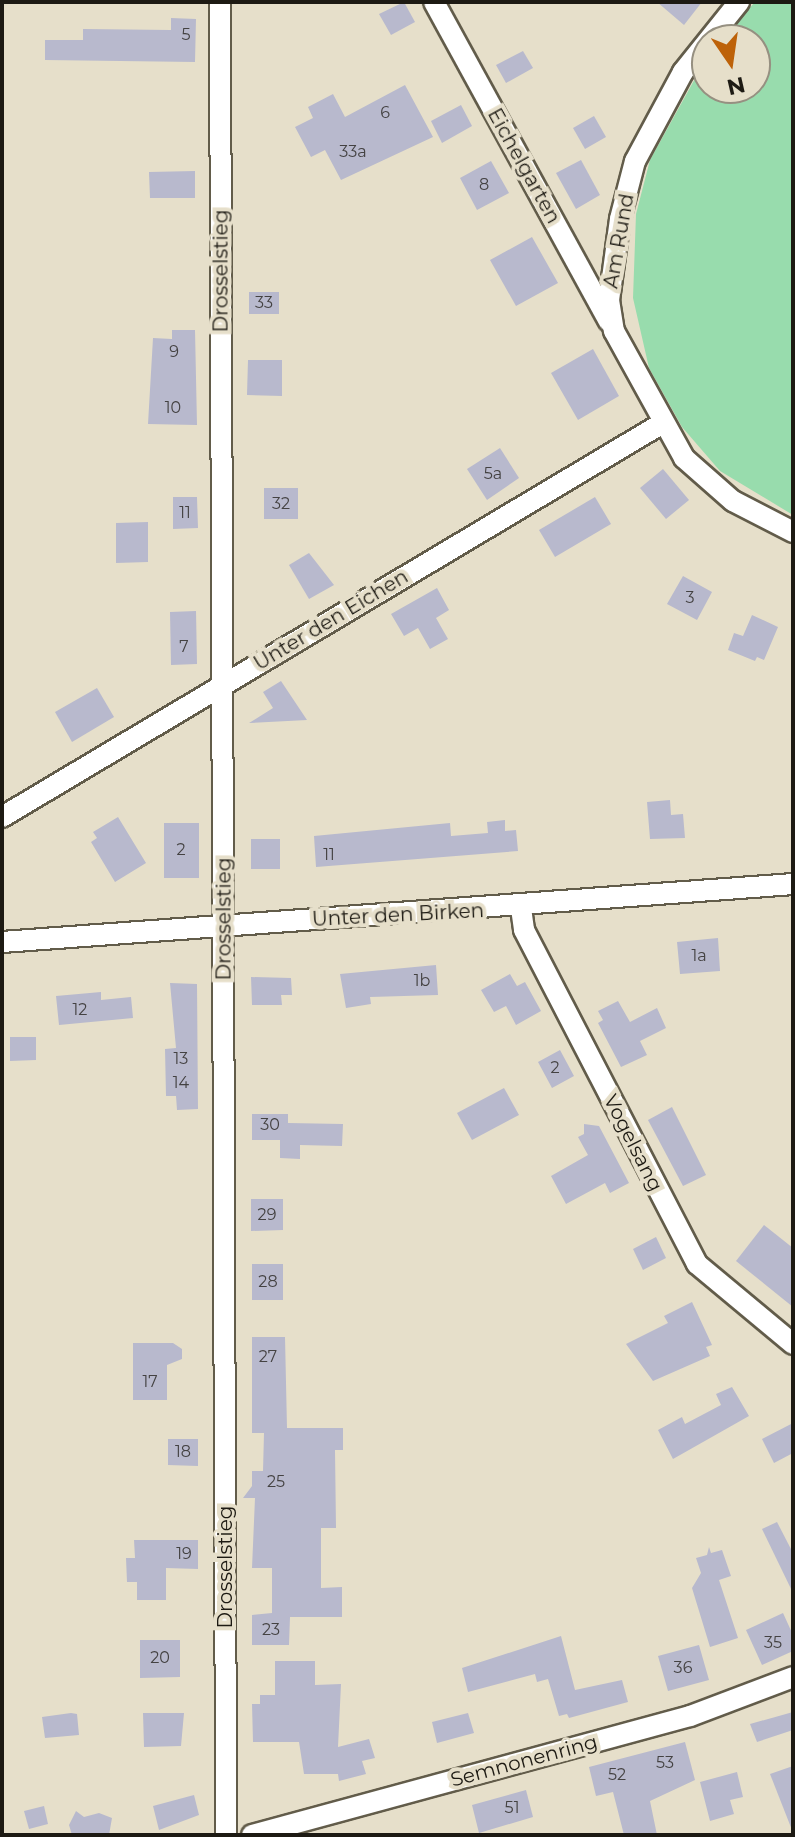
<!DOCTYPE html>
<style>
body{margin:0}
#map{position:relative;width:795px;height:1837px;overflow:hidden;background:#e6dfca;font-family:Montserrat,sans-serif}
div>[style]{position:absolute}
[style*='--x']{left:calc(var(--x)*1px);top:calc(var(--y)*1px);width:calc(var(--w)*1px);rotate:calc(var(--a)*1deg)}
.green>*{inset:0;background:#98dcad}
.building>*{inset:0;background:#b8b9cd}
.roads{filter:drop-shadow(2px 0 #625c4a) drop-shadow(-2px 0 #625c4a) drop-shadow(0 2px #625c4a) drop-shadow(0 -2px #625c4a)}
.street>*{height:20px;margin:-10px;padding:0 10px;transform-origin:10px;border-radius:10px;background:#fff}
span{translate:-50% -50%;white-space:nowrap;text-align:center;line-height:1.15;-webkit-text-stroke:8px #e6dfca;paint-order:stroke}
.number-label{font-size:16px;color:#444242}
.number-label span{-webkit-text-stroke-width:0}
.street-label{font-size:20px;color:#1d1a13}
.frame{position:absolute;inset:0;border:4px solid #1d1a13;pointer-events:none}
.north{position:absolute;left:691px;top:24px;width:80px;height:80px;box-sizing:border-box;background:#e6dfca;border:2px solid #969081;border-radius:50%;rotate:167deg;font-size:22px;font-weight:700;line-height:32px;text-align:center;color:#1d1a13}
.north::after{content:'';display:block;margin:auto;width:28px;height:36px;background:#bd6209;clip-path:polygon(50% 0,100% 100%,50% 72%,0 100%)}
</style>
<div id="map">
<div class="green">
<i style="clip-path:polygon(755px 2px,793px 2px,793px 515px,720px 471px,682px 427px,649px 368px,633px 298px,636px 214px,650px 160px,707px 57px,707px 88px,755px 88px,755px 40px,721px 40px)"></i>
</div>
<div class="building">
<i style="clip-path:polygon(404px 2px,415px 22px,391px 35px,379px 14px)"></i>
<i style="clip-path:polygon(657px 2px,702px 2px,684px 25px)"></i>
<i style="clip-path:polygon(171px 18px,196px 19px,195px 62px,45px 60px,45px 40px,83px 40px,83px 29px,171px 30px)"></i>
<i style="clip-path:polygon(523px 51px,533px 68px,506px 83px,496px 65px)"></i>
<i style="clip-path:polygon(405px 85px,433px 137px,341px 180px,325px 150px,311px 157px,295px 127px,313px 118px,308px 107px,333px 94px,345px 117px)"></i>
<i style="clip-path:polygon(461px 105px,472px 126px,442px 143px,431px 121px)"></i>
<i style="clip-path:polygon(594px 116px,606px 137px,585px 149px,573px 128px)"></i>
<i style="clip-path:polygon(581px 160px,600px 195px,576px 209px,556px 173px)"></i>
<i style="clip-path:polygon(491px 161px,509px 193px,477px 210px,460px 178px)"></i>
<i style="clip-path:polygon(195px 171px,195px 198px,150px 198px,149px 172px)"></i>
<i style="clip-path:polygon(532px 237px,558px 283px,516px 306px,490px 260px)"></i>
<i style="clip-path:polygon(249px 292px,279px 292px,279px 314px,249px 314px)"></i>
<i style="clip-path:polygon(172px 330px,195px 330px,197px 425px,148px 424px,153px 338px,172px 339px)"></i>
<i style="clip-path:polygon(593px 349px,619px 396px,578px 420px,551px 373px)"></i>
<i style="clip-path:polygon(248px 360px,282px 360px,282px 396px,247px 395px)"></i>
<i style="clip-path:polygon(500px 448px,519px 478px,487px 500px,467px 469px)"></i>
<i style="clip-path:polygon(663px 469px,689px 500px,666px 519px,640px 488px)"></i>
<i style="clip-path:polygon(264px 488px,298px 488px,298px 519px,264px 519px)"></i>
<i style="clip-path:polygon(173px 497px,197px 497px,198px 528px,173px 529px)"></i>
<i style="clip-path:polygon(595px 497px,611px 524px,555px 557px,539px 530px)"></i>
<i style="clip-path:polygon(148px 522px,148px 562px,116px 563px,116px 523px)"></i>
<i style="clip-path:polygon(309px 553px,334px 585px,309px 599px,289px 565px)"></i>
<i style="clip-path:polygon(683px 576px,712px 592px,697px 620px,667px 604px)"></i>
<i style="clip-path:polygon(437px 588px,449px 610px,436px 618px,448px 639px,430px 649px,418px 628px,404px 636px,391px 614px)"></i>
<i style="clip-path:polygon(196px 611px,197px 664px,171px 665px,170px 612px)"></i>
<i style="clip-path:polygon(752px 615px,778px 627px,764px 660px,757px 657px,755px 661px,728px 650px,734px 633px,743px 636px)"></i>
<i style="clip-path:polygon(281px 681px,307px 720px,249px 723px,273px 708px,263px 692px)"></i>
<i style="clip-path:polygon(97px 688px,114px 717px,72px 742px,55px 712px)"></i>
<i style="clip-path:polygon(670px 800px,671px 815px,683px 814px,685px 838px,650px 839px,647px 802px)"></i>
<i style="clip-path:polygon(118px 817px,146px 863px,115px 882px,91px 842px,97px 838px,93px 832px)"></i>
<i style="clip-path:polygon(505px 820px,505px 831px,516px 830px,518px 851px,316px 867px,314px 836px,450px 823px,451px 836px,488px 833px,487px 822px)"></i>
<i style="clip-path:polygon(164px 823px,199px 823px,199px 878px,164px 878px)"></i>
<i style="clip-path:polygon(251px 839px,280px 839px,280px 869px,251px 869px)"></i>
<i style="clip-path:polygon(718px 938px,720px 971px,680px 974px,677px 942px)"></i>
<i style="clip-path:polygon(436px 965px,438px 995px,370px 997px,371px 1004px,346px 1008px,340px 974px)"></i>
<i style="clip-path:polygon(510px 974px,517px 986px,525px 982px,541px 1011px,516px 1025px,506px 1006px,494px 1012px,481px 990px)"></i>
<i style="clip-path:polygon(251px 977px,291px 978px,292px 995px,281px 995px,282px 1005px,252px 1005px)"></i>
<i style="clip-path:polygon(170px 983px,197px 984px,198px 1109px,177px 1110px,176px 1096px,166px 1096px,165px 1049px,176px 1048px)"></i>
<i style="clip-path:polygon(101px 992px,101px 1000px,131px 997px,133px 1018px,59px 1025px,56px 996px)"></i>
<i style="clip-path:polygon(618px 1001px,630px 1022px,657px 1008px,666px 1028px,640px 1041px,647px 1055px,621px 1067px,598px 1023px,603px 1020px,598px 1011px)"></i>
<i style="clip-path:polygon(10px 1037px,36px 1037px,36px 1060px,10px 1061px)"></i>
<i style="clip-path:polygon(560px 1050px,574px 1076px,552px 1088px,538px 1062px)"></i>
<i style="clip-path:polygon(504px 1088px,519px 1115px,472px 1140px,457px 1113px)"></i>
<i style="clip-path:polygon(672px 1107px,706px 1175px,683px 1186px,648px 1120px)"></i>
<i style="clip-path:polygon(252px 1114px,288px 1114px,288px 1123px,343px 1124px,342px 1146px,300px 1145px,300px 1159px,280px 1158px,280px 1140px,252px 1140px)"></i>
<i style="clip-path:polygon(584px 1124px,599px 1126px,629px 1183px,610px 1193px,605px 1183px,566px 1204px,551px 1176px,588px 1155px,578px 1137px,584px 1134px)"></i>
<i style="clip-path:polygon(251px 1199px,283px 1199px,283px 1230px,251px 1231px)"></i>
<i style="clip-path:polygon(764px 1225px,793px 1248px,793px 1307px,736px 1261px)"></i>
<i style="clip-path:polygon(656px 1237px,666px 1258px,643px 1270px,633px 1249px)"></i>
<i style="clip-path:polygon(252px 1264px,283px 1264px,283px 1300px,252px 1300px)"></i>
<i style="clip-path:polygon(692px 1302px,712px 1345px,706px 1347px,710px 1356px,653px 1381px,626px 1344px,668px 1323px,664px 1316px)"></i>
<i style="clip-path:polygon(252px 1337px,285px 1337px,287px 1428px,343px 1428px,343px 1450px,335px 1450px,336px 1528px,321px 1528px,321px 1588px,342px 1587px,342px 1617px,290px 1617px,289px 1645px,252px 1645px,252px 1615px,272px 1613px,272px 1568px,252px 1568px,255px 1498px,243px 1498px,252px 1486px,252px 1471px,263px 1471px,264px 1433px,252px 1433px)"></i>
<i style="clip-path:polygon(133px 1343px,173px 1343px,182px 1349px,182px 1359px,167px 1365px,167px 1400px,133px 1400px)"></i>
<i style="clip-path:polygon(732px 1387px,749px 1416px,673px 1459px,658px 1430px,682px 1417px,685px 1424px,721px 1405px,716px 1394px)"></i>
<i style="clip-path:polygon(793px 1423px,793px 1453px,774px 1463px,762px 1439px)"></i>
<i style="clip-path:polygon(168px 1439px,198px 1439px,198px 1466px,168px 1465px)"></i>
<i style="clip-path:polygon(777px 1522px,793px 1553px,793px 1593px,762px 1529px)"></i>
<i style="clip-path:polygon(134px 1540px,198px 1540px,198px 1569px,166px 1568px,166px 1600px,137px 1600px,137px 1582px,127px 1582px,126px 1558px,135px 1558px)"></i>
<i style="clip-path:polygon(709px 1547px,711px 1553px,722px 1550px,731px 1576px,719px 1580px,738px 1638px,710px 1647px,692px 1588px,701px 1573px,696px 1558px,707px 1555px)"></i>
<i style="clip-path:polygon(783px 1613px,793px 1635px,793px 1651px,762px 1665px,746px 1630px)"></i>
<i style="clip-path:polygon(561px 1636px,575px 1690px,622px 1680px,628px 1702px,569px 1718px,567px 1714px,559px 1716px,548px 1679px,537px 1682px,535px 1674px,468px 1692px,462px 1668px)"></i>
<i style="clip-path:polygon(140px 1640px,180px 1640px,180px 1677px,140px 1678px)"></i>
<i style="clip-path:polygon(699px 1645px,709px 1680px,668px 1691px,658px 1656px)"></i>
<i style="clip-path:polygon(275px 1661px,315px 1661px,315px 1685px,341px 1684px,338px 1747px,369px 1739px,375px 1758px,362px 1761px,366px 1774px,339px 1781px,338px 1774px,304px 1774px,299px 1742px,253px 1742px,252px 1704px,260px 1704px,260px 1695px,275px 1695px)"></i>
<i style="clip-path:polygon(793px 1712px,793px 1730px,757px 1742px,750px 1724px)"></i>
<i style="clip-path:polygon(71px 1713px,77px 1714px,79px 1735px,45px 1738px,42px 1717px)"></i>
<i style="clip-path:polygon(143px 1713px,184px 1713px,181px 1746px,144px 1747px)"></i>
<i style="clip-path:polygon(468px 1713px,474px 1733px,437px 1743px,432px 1722px)"></i>
<i style="clip-path:polygon(685px 1742px,695px 1780px,650px 1801px,657px 1835px,624px 1835px,613px 1792px,596px 1796px,589px 1767px)"></i>
<i style="clip-path:polygon(793px 1766px,793px 1830px,792px 1830px,770px 1774px)"></i>
<i style="clip-path:polygon(737px 1772px,743px 1797px,730px 1800px,734px 1814px,710px 1821px,700px 1782px)"></i>
<i style="clip-path:polygon(526px 1790px,533px 1817px,479px 1833px,472px 1805px)"></i>
<i style="clip-path:polygon(194px 1795px,199px 1815px,159px 1830px,153px 1806px)"></i>
<i style="clip-path:polygon(44px 1806px,48px 1824px,29px 1829px,24px 1811px)"></i>
<i style="clip-path:polygon(76px 1811px,84px 1817px,99px 1813px,112px 1818px,109px 1835px,72px 1835px,69px 1825px)"></i>
</div>
<div class="roads">
<div class="street">
<i style="--x:220;--y:2;--w:1833;--a:89.81"></i>
<i style="--x:434;--y:2;--w:364;--a:61.3"></i>
<i style="--x:739;--y:2;--w:90;--a:128.7"></i>
<i style="--x:683;--y:72;--w:101;--a:118.3"></i>
<i style="--x:635;--y:161;--w:60;--a:104.5"></i>
<i style="--x:620;--y:219;--w:82;--a:97.7"></i>
<i style="--x:609;--y:300;--w:31;--a:81"></i>
<i style="--x:614;--y:331;--w:145;--a:61.1"></i>
<i style="--x:684;--y:458;--w:65;--a:41.3"></i>
<i style="--x:733;--y:501;--w:68;--a:27.3"></i>
<i style="--x:2;--y:817;--w:767;--a:-30.81"></i>
<i style="--x:521;--y:908;--w:22;--a:82"></i>
<i style="--x:524;--y:930;--w:376;--a:62.6"></i>
<i style="--x:697;--y:1264;--w:125;--a:39.8"></i>
<i style="--x:2;--y:942;--w:793;--a:-4.19"></i>
<i style="--x:252;--y:1835;--w:454;--a:-15.2"></i>
<i style="--x:690;--y:1716;--w:110;--a:-20.7"></i>
</div>
</div>
<div class="number-label">
<span style="left:186px;top:35px">5</span>
<span style="left:385px;top:113px">6</span>
<span style="left:353px;top:152px">33a</span>
<span style="left:484px;top:185px">8</span>
<span style="left:264px;top:303px">33</span>
<span style="left:174px;top:352px">9</span>
<span style="left:173px;top:408px">10</span>
<span style="left:493px;top:474px">5a</span>
<span style="left:281px;top:504px">32</span>
<span style="left:185px;top:513px">11</span>
<span style="left:690px;top:598px">3</span>
<span style="left:184px;top:647px">7</span>
<span style="left:181px;top:850px">2</span>
<span style="left:329px;top:855px">11</span>
<span style="left:699px;top:956px">1a</span>
<span style="left:422px;top:981px">1b</span>
<span style="left:80px;top:1010px">12</span>
<span style="left:181px;top:1059px">13</span>
<span style="left:555px;top:1068px">2</span>
<span style="left:181px;top:1083px">14</span>
<span style="left:270px;top:1125px">30</span>
<span style="left:267px;top:1215px">29</span>
<span style="left:268px;top:1282px">28</span>
<span style="left:268px;top:1357px">27</span>
<span style="left:150px;top:1382px">17</span>
<span style="left:183px;top:1452px">18</span>
<span style="left:276px;top:1482px">25</span>
<span style="left:184px;top:1554px">19</span>
<span style="left:271px;top:1630px">23</span>
<span style="left:773px;top:1643px">35</span>
<span style="left:160px;top:1658px">20</span>
<span style="left:683px;top:1668px">36</span>
<span style="left:665px;top:1763px">53</span>
<span style="left:617px;top:1775px">52</span>
<span style="left:512px;top:1808px">51</span>
</div>
<div class="street-label">
<span style="left:524px;top:166px;rotate:61deg">Eichelgarten</span>
<span style="left:619px;top:241px;rotate:-80deg">Am Rund</span>
<span style="left:221px;top:271px;rotate:-90deg">Drosselstieg</span>
<span style="left:331px;top:620px;rotate:-31deg">Unter den Eichen</span>
<span style="left:398px;top:915px;rotate:-3deg">Unter den Birken</span>
<span style="left:224px;top:919px;rotate:-90deg">Drosselstieg</span>
<span style="left:633px;top:1143px;rotate:63deg">Vogelsang</span>
<span style="left:225px;top:1567px;rotate:-90deg">Drosselstieg</span>
<span style="left:524px;top:1761px;rotate:-15deg">Semnonenring</span>
</div>
<div class="frame"></div>
<div class="north">N</div>
</div>
